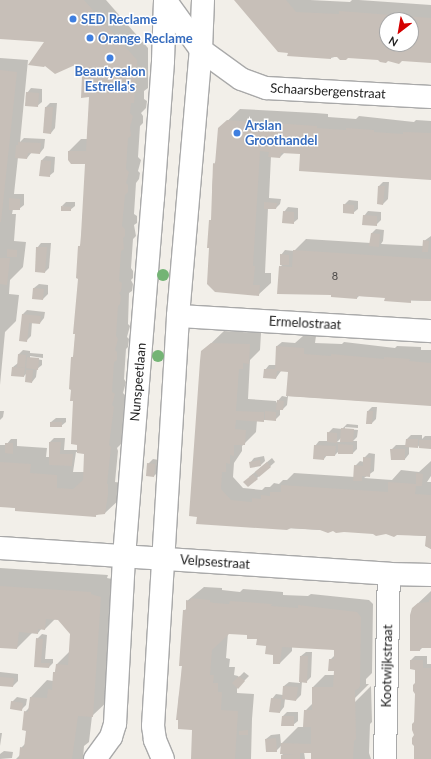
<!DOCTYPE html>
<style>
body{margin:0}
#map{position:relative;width:431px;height:759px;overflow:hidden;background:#f2efe9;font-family:Lato,sans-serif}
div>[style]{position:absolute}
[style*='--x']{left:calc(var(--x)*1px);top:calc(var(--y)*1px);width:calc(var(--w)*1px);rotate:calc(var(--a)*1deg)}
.shadow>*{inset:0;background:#0003}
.building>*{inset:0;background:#c7bfb8}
.roads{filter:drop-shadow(1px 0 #a9a9a9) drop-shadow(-1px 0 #a9a9a9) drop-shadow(0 1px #a9a9a9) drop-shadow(0 -1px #a9a9a9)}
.minor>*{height:22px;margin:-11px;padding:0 11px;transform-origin:11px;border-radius:11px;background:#fff}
.tertiary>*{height:22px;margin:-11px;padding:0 11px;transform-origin:11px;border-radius:11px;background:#fff}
.trees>*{width:12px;height:12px;margin:-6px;border-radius:50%;background:#74b475}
.dots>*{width:11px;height:11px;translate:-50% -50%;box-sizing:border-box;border:2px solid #fff;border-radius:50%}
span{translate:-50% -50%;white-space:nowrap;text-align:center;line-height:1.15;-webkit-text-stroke:3px #fff;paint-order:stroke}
.number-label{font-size:11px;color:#4b4948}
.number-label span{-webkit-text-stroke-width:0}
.shop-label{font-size:13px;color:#366cbe;font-weight:700}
.left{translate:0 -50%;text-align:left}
.street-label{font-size:13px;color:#222}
.north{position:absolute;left:379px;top:12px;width:40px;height:40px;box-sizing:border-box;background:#fff;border:1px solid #a7a7a7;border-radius:50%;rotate:211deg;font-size:11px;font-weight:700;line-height:16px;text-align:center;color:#222}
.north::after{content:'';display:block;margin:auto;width:14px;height:18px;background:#d40000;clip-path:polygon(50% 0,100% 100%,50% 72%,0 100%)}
</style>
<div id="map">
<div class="shadow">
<i style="clip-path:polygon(evenodd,0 0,106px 0,148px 48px,148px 88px,144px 91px,144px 99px,147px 101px,146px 108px,141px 113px,143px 116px,143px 123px,140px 126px,138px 157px,141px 160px,138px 171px,140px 173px,139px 179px,136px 183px,134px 214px,137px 216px,137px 223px,134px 225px,136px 236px,133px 239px,131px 268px,133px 271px,133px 278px,131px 280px,133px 284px,132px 291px,129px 293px,128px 324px,130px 326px,127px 337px,129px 339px,128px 347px,126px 349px,124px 379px,126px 382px,123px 393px,125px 395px,121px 444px,117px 448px,118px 451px,115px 482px,122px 483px,122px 497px,105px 513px,98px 514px,95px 516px,0 506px,0 445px,6px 445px,11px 439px,17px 439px,17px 446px,47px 448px,46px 457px,50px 457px,50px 442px,54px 438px,65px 438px,64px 450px,78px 450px,72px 358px,74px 355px,79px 278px,79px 247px,81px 244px,86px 163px,69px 151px,81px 139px,87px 139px,90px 96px,83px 75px,75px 63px,46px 41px,0 38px,0 0,76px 452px,85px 453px,84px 472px,73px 472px,76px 452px)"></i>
<i style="clip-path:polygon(evenodd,235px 0,310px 0,350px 2px,352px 0,359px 0,431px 5px,431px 62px,338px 56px,331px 58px,289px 55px,289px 52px,235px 0,387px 20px,411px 20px,411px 44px,387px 44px,387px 20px)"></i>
<i style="clip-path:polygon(0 58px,28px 60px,20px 142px,24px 138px,45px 139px,44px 148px,40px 153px,32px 152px,27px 158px,18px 157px,14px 194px,24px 194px,24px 205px,19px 209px,13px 209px,12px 214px,16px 214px,14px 241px,26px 242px,23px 267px,10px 280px,9px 294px,19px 295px,16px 321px,5px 332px,0 385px)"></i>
<i style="clip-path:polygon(31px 88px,42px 89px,42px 102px,37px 106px,27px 93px)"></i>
<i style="clip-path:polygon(50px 103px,57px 103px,55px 128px,51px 133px,46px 107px)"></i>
<i style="clip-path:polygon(240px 109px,315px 113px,328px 114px,328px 117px,356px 119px,359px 116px,414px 122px,416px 120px,431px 121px,431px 178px,301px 153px,285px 152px,280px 157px,271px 156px,269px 198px,281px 199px,280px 204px,276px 208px,268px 208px,265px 273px,271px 273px,271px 283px,258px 295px,215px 291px,214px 190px,212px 190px,214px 164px,216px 161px,219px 129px)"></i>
<i style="clip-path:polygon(46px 156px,55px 157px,54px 172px,49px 176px,42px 160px)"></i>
<i style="clip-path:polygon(383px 182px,389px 182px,388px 199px,383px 204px,379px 186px)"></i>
<i style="clip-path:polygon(349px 200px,358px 201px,358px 209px,353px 213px,344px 205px)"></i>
<i style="clip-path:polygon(66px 202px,75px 202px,75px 206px,70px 210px,62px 206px)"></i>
<i style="clip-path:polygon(288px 207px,298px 208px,298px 219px,293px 223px,284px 212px)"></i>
<i style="clip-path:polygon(368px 211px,381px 212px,381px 220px,376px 225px,364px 216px)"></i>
<i style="clip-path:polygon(376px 229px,384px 230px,383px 241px,381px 244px,424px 246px,424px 241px,431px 236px,431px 301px,386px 300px,386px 297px,359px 296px,357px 298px,332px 294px,280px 267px,283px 264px,281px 255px,285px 250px,294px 251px,306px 239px,371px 243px,372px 233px)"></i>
<i style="clip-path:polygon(41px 243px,51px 243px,49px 268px,45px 272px,37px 248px)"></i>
<i style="clip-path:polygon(39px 284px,48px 285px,48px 294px,43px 299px,33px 298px,34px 288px)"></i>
<i style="clip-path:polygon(27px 310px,45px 312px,44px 318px,40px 323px,32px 322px,31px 336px,26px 341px,23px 314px)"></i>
<i style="clip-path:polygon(224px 331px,261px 333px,260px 350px,250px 360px,248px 399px,276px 401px,276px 403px,282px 396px,287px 397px,289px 371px,281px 371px,276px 378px,265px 370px,269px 365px,276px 365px,277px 346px,282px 342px,295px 343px,303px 336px,316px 336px,315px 343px,342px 344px,344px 342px,395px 348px,397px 346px,421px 347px,421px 350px,431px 350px,431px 405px,288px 396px,287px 405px,283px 409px,280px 409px,280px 415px,275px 420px,257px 420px,256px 432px,242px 446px,242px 451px,234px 463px,233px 477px,243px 488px,262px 490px,265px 487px,270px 487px,274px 483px,279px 484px,283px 480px,287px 480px,294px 473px,355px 477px,355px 466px,360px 461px,364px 462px,364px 458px,369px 453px,375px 454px,374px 471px,364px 478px,392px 480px,401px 470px,419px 472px,431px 461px,431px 476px,427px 482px,431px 482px,431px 549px,426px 546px,427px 536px,197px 523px,202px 352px)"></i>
<i style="clip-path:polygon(23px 350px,30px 351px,30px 353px,43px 354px,43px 358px,30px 356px,30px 358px,42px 360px,42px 365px,37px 369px,36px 377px,32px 382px,26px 374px,24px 376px,13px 367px,18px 363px,19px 354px)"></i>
<i style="clip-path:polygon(372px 407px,377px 407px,376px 419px,372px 423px,368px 411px)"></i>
<i style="clip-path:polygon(0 411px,4px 411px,3px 417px,0 420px)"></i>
<i style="clip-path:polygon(56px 418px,66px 418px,66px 422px,61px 426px,51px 426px,51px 422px)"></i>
<i style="clip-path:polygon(evenodd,347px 424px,358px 425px,358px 428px,345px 427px,345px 429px,358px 430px,357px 437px,353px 441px,357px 441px,357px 449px,353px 453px,339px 451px,335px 455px,327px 455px,324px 459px,315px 446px,319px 441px,328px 441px,328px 433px,333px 428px,342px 429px,347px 424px,342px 437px,341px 442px,337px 442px,342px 437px)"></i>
<i style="clip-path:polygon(411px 435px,422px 435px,422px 439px,425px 436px,431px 436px,431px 448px,420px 444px,418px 447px,409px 447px,409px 454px,405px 459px,391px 450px,396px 445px,406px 445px,407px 439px)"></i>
<i style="clip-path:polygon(264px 456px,265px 461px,261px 465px,250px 463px,254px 458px)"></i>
<i style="clip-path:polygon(272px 458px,275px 462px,257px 478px,249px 477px)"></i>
<i style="clip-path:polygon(153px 459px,159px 460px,159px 471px,154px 476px,147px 475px,148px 464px)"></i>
<i style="clip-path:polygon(0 568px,108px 575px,107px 578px,117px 580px,109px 700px,92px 716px,89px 742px,84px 746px,83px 759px,16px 759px,20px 755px,21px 748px,25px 744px,27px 730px,25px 712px,29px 708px,31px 697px,47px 680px,53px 681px,57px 664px,70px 651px,71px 633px,58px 619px,55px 619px,45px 629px,42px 628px,38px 633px,33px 632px,17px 648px,0 647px)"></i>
<i style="clip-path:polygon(204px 587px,222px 588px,222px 590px,240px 592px,243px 589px,283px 592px,283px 595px,308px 596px,311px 594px,369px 600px,373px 604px,372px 673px,366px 679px,366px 684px,369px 684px,350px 703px,352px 705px,371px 686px,372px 722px,370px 724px,369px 753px,371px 759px,312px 759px,312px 752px,304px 752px,305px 759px,282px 759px,282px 755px,284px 753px,281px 746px,276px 751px,266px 739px,271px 735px,280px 734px,281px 744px,298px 727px,304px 727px,305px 711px,313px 703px,313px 687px,325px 675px,334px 675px,335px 670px,330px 660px,335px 655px,336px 649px,292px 646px,292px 651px,280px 663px,267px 645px,258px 638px,248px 634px,228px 633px,226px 658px,230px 659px,229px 667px,235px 667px,234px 675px,238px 676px,238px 678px,244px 672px,249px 676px,237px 688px,237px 693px,254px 694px,252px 719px,251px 759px,192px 759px,193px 729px,177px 719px,179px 695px,181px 692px,184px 611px,187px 608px,187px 601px)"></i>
<i style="clip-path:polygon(431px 591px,431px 647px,423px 647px,420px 650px,411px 650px,413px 608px)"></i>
<i style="clip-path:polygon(42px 634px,47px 635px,45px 659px,53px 659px,53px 663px,49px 667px,35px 666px,37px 639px)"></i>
<i style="clip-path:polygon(306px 652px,312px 652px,311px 677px,306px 682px,302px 681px,301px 695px,296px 700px,285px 699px,284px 707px,280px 712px,272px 699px,276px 694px,283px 695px,284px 686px,289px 682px,300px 683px,301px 656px)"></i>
<i style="clip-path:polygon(415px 656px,427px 656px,427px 664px,431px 664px,431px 759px,415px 759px,416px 693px,414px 686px,416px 681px,416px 669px,411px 660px)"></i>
<i style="clip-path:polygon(0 672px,18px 674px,18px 681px,13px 686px,0 685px)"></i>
<i style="clip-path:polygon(17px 697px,27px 699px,26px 705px,21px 710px,12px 702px)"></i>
<i style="clip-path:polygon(287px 712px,298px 712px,298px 721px,293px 725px,283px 716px)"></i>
<i style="clip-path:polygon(0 733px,2px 733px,0 746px)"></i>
<i style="clip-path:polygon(4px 751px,13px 752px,12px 758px,0 759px,0 754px)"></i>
</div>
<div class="building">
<i style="clip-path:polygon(0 0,84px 0,137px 60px,134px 103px,131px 103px,130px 113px,133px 116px,130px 127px,131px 136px,128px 138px,126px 169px,129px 172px,126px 183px,128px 185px,128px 192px,125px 195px,122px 226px,125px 229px,125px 236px,123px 238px,124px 249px,121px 251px,119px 281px,122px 283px,121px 291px,119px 293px,121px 296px,120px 304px,118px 306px,116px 336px,118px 339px,115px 350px,117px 352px,117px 360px,114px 362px,112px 392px,115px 394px,112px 405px,114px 407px,109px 445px,111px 447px,107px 484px,108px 484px,108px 495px,105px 514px,96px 515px,96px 517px,15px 511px,15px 508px,0 507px,0 462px,31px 464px,30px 473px,57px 475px,57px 488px,73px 489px,83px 480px,84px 454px,77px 453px,77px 445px,71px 444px,73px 401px,70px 401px,71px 390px,69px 389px,71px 357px,73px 357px,75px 334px,73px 334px,78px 279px,76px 278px,78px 246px,80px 246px,81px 235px,85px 164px,71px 164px,68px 160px,68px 151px,86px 151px,89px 97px,81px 98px,82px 76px,75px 65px,55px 74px,45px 66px,44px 67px,28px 65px,44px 42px,0 39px)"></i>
<i style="clip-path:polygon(evenodd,234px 0,286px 0,296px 12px,339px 14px,339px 11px,431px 18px,431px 63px,402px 61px,399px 64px,388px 61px,386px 63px,380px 62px,378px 60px,348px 58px,346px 60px,340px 60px,337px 57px,331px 57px,331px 59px,287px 56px,288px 53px,278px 52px,234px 0,387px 20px,411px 20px,411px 44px,387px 44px,387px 20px)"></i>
<i style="clip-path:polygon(0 70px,17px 72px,1px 222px,0 222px)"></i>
<i style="clip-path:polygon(26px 92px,39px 93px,38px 107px,25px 106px)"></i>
<i style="clip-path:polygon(45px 107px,53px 107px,51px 134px,43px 133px)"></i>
<i style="clip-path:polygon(227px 120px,317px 126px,317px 128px,346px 130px,346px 128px,374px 130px,374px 132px,403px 134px,403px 132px,431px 133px,431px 180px,299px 171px,300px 154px,281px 153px,280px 158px,268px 157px,269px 152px,260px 151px,253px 266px,255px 266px,253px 285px,260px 285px,259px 296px,215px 292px,207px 284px,209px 248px,207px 248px,209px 220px,211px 220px,213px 163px,215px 164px,218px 128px)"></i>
<i style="clip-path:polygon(18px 142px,41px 143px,40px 154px,28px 153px,27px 159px,15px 158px,16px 145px,18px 145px)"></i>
<i style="clip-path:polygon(41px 160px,51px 161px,50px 177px,39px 176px)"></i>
<i style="clip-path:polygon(378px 186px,385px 186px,383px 205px,377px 204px)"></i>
<i style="clip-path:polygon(9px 198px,20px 199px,20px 210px,9px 210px)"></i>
<i style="clip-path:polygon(264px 202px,277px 203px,276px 209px,264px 209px)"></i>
<i style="clip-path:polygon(343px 204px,354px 205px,354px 214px,343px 213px)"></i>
<i style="clip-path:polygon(61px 206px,71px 207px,71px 211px,61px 211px)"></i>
<i style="clip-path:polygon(283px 211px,294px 212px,294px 224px,282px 223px)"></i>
<i style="clip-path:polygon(363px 215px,377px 216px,377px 226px,362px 225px)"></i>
<i style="clip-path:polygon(371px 233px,380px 234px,379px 247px,369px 246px)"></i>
<i style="clip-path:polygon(423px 240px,429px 241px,428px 252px,422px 252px)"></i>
<i style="clip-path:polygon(36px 247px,47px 247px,45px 273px,35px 272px)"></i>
<i style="clip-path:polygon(7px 249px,17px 250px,17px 257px,7px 257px)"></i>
<i style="clip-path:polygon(293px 250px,431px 259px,431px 301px,411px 300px,411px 303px,384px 301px,385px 298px,357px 296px,357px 299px,331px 297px,331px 295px,277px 294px,279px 266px,292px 267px)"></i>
<i style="clip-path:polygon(280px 254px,289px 255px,289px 265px,280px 265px)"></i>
<i style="clip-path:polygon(0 258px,10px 258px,7px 285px,0 284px)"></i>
<i style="clip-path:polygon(33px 288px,44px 289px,43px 300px,32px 299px)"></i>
<i style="clip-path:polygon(22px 314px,41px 316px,40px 324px,29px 323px,27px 342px,19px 341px)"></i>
<i style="clip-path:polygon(211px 343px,250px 344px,249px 364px,243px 363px,243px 369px,239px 369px,236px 411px,264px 412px,264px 422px,236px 420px,235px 429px,246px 430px,245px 445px,234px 445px,234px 456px,230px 455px,230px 464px,226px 463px,226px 472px,222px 472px,221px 489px,231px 500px,252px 502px,252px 498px,261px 499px,261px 495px,270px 496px,270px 492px,281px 492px,281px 485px,388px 492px,388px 482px,416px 484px,416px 473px,423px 474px,422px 486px,416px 486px,415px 494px,431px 495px,431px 549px,425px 546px,426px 536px,397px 535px,394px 537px,386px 534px,376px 536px,373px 534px,344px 532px,336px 533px,333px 531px,328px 533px,320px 530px,291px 528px,287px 530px,196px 524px,197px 517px,189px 516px,200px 361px,201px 351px)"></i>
<i style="clip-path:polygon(276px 346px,304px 348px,304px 354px,331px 356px,331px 354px,384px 359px,384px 357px,410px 359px,409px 361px,431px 363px,431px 406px,286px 396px,288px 372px,277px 371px,276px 379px,263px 378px,264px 369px,275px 369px)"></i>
<i style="clip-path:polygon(18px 354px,26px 355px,25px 368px,17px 367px)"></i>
<i style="clip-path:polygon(27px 357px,39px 358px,38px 370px,26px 368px)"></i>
<i style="clip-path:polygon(12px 367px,25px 368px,24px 377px,11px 376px)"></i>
<i style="clip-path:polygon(26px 370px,33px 370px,32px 383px,25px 382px)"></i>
<i style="clip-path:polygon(277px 400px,284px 401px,283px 410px,276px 410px)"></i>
<i style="clip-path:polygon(265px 411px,276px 412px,276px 421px,265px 420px)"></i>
<i style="clip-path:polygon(367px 411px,373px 411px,372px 424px,366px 424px)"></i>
<i style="clip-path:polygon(50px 422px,62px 422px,62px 427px,50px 427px)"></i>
<i style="clip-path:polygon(341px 428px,354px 429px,353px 442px,340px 442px)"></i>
<i style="clip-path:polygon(327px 432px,337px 433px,337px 443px,327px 442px)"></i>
<i style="clip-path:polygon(406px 439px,418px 439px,418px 448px,405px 447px)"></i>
<i style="clip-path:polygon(419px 440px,431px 440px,431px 449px,419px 448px)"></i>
<i style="clip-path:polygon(49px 442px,61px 442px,60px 454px,73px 454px,72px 466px,49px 465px)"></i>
<i style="clip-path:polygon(5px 443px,13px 443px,13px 454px,5px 453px)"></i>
<i style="clip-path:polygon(338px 444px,353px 445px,353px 454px,338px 454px)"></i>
<i style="clip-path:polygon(314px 445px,336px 446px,335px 456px,324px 456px,324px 460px,313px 459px)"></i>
<i style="clip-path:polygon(390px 449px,405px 449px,405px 460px,391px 460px)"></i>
<i style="clip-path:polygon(363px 457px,371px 458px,370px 477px,362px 476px,362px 481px,353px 481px,354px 465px,363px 466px)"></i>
<i style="clip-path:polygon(260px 460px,261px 466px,250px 468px,249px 462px)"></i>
<i style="clip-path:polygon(267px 462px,271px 467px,259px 477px,255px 472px)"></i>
<i style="clip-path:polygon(147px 463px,155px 464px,154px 477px,146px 476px)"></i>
<i style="clip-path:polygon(253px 474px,258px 479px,248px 487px,243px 482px)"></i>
<i style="clip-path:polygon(0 586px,91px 592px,91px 594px,101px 597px,93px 717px,78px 716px,72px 759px,19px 759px,20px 747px,24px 748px,26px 731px,22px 730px,24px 711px,28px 712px,30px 697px,47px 698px,48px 689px,52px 690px,53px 672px,55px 672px,56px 664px,68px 665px,70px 634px,58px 620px,46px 619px,45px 630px,38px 629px,38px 634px,19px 632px,17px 649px,0 648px)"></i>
<i style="clip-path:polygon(191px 598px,210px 600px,210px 602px,214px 603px,229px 604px,230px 601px,272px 604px,271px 606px,298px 608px,298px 605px,357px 612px,361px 617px,360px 686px,358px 689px,355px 690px,356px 739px,354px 741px,353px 759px,311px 759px,311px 753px,300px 753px,300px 759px,281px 759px,281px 755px,296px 754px,280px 754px,281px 743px,311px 744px,311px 727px,303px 727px,304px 710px,312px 710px,312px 687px,333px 687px,334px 671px,328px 671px,329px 659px,334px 659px,334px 650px,282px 647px,280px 664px,273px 664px,273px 655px,265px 654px,266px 646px,256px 645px,257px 639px,247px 639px,247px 635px,229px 634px,212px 650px,210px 675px,214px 675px,213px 683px,218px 683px,218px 692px,222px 692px,221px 710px,238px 711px,235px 759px,191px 759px,192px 730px,178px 729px,178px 720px,176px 720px,182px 666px,179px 666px,183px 610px,186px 610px,186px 600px,190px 601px)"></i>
<i style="clip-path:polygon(429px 600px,431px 600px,431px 648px,420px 648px,420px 651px,410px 651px,410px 615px,412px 608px,418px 603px,429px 602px)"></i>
<i style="clip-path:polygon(36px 638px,43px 639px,41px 663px,50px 663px,49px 668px,34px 667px)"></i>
<i style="clip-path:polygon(300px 656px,308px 656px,307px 683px,299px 682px)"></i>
<i style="clip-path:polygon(410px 660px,423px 660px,423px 668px,431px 668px,431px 759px,414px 759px,414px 746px,412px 744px,412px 738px,414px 735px,412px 730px,412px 724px,414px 722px,415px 694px,413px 691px,413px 685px,415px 683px,415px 670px,410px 669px)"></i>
<i style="clip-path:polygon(239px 676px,245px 681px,238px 689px,232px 683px)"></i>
<i style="clip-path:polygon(0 677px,14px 678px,13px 687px,0 686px)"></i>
<i style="clip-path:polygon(283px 686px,298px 687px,296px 701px,282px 699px)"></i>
<i style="clip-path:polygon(271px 698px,281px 699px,280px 713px,269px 712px)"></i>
<i style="clip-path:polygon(11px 701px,23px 703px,22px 711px,10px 709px)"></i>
<i style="clip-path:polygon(282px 716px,294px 716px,294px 726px,281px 726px)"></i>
<i style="clip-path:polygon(248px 730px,248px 735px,239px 735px,239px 731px)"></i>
<i style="clip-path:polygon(276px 738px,277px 752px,266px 752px,265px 739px)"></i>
</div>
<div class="roads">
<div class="minor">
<i style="--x:178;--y:316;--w:253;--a:3.4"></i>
<i style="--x:0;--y:548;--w:390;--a:3.8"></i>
<i style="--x:389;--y:574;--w:42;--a:1.4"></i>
<i style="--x:95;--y:759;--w:27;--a:-54"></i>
<i style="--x:111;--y:737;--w:14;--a:-73"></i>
<i style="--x:115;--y:724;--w:167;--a:-86.9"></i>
<i style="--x:124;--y:557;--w:360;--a:-85.4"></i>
<i style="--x:153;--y:198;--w:137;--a:-85.8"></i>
<i style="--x:163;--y:61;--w:61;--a:-88.1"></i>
<i style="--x:163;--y:759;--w:21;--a:-113"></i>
<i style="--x:155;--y:740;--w:14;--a:-98"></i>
<i style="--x:153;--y:726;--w:411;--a:-86.5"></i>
<i style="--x:178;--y:316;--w:267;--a:-85.1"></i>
<i style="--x:201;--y:50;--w:50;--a:-87.7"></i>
<i style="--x:385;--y:759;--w:185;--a:-88.8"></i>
</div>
<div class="tertiary">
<i style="--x:165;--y:0;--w:62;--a:54.2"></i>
<i style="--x:201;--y:50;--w:49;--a:35.9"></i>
<i style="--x:241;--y:79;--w:27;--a:20"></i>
<i style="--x:266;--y:88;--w:165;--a:3.1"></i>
</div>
</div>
<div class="trees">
<i style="left:163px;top:275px"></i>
<i style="left:158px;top:356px"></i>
</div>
<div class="dots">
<i style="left:73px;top:19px;background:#3f7fe0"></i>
<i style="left:90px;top:38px;background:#3f7fe0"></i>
<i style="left:110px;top:58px;background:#3f7fe0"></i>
<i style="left:237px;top:133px;background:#3f7fe0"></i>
</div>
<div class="number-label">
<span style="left:335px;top:276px">8</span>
</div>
<div class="shop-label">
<span class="left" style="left:81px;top:19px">SED Reclame</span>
<span class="left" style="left:98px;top:38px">Orange Reclame</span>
<span style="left:110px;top:79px">Beautysalon<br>Estrella's</span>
<span class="left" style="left:245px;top:133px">Arslan<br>Groothandel</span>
</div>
<div class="street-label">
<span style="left:328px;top:91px;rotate:3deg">Schaarsbergenstraat</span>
<span style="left:305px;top:323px;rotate:3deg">Ermelostraat</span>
<span style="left:138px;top:382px;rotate:-85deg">Nunspeetlaan</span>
<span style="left:215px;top:562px;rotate:4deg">Velpsestraat</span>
<span style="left:387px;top:666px;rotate:-89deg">Kootwijkstraat</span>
</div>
<div class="north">N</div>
</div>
